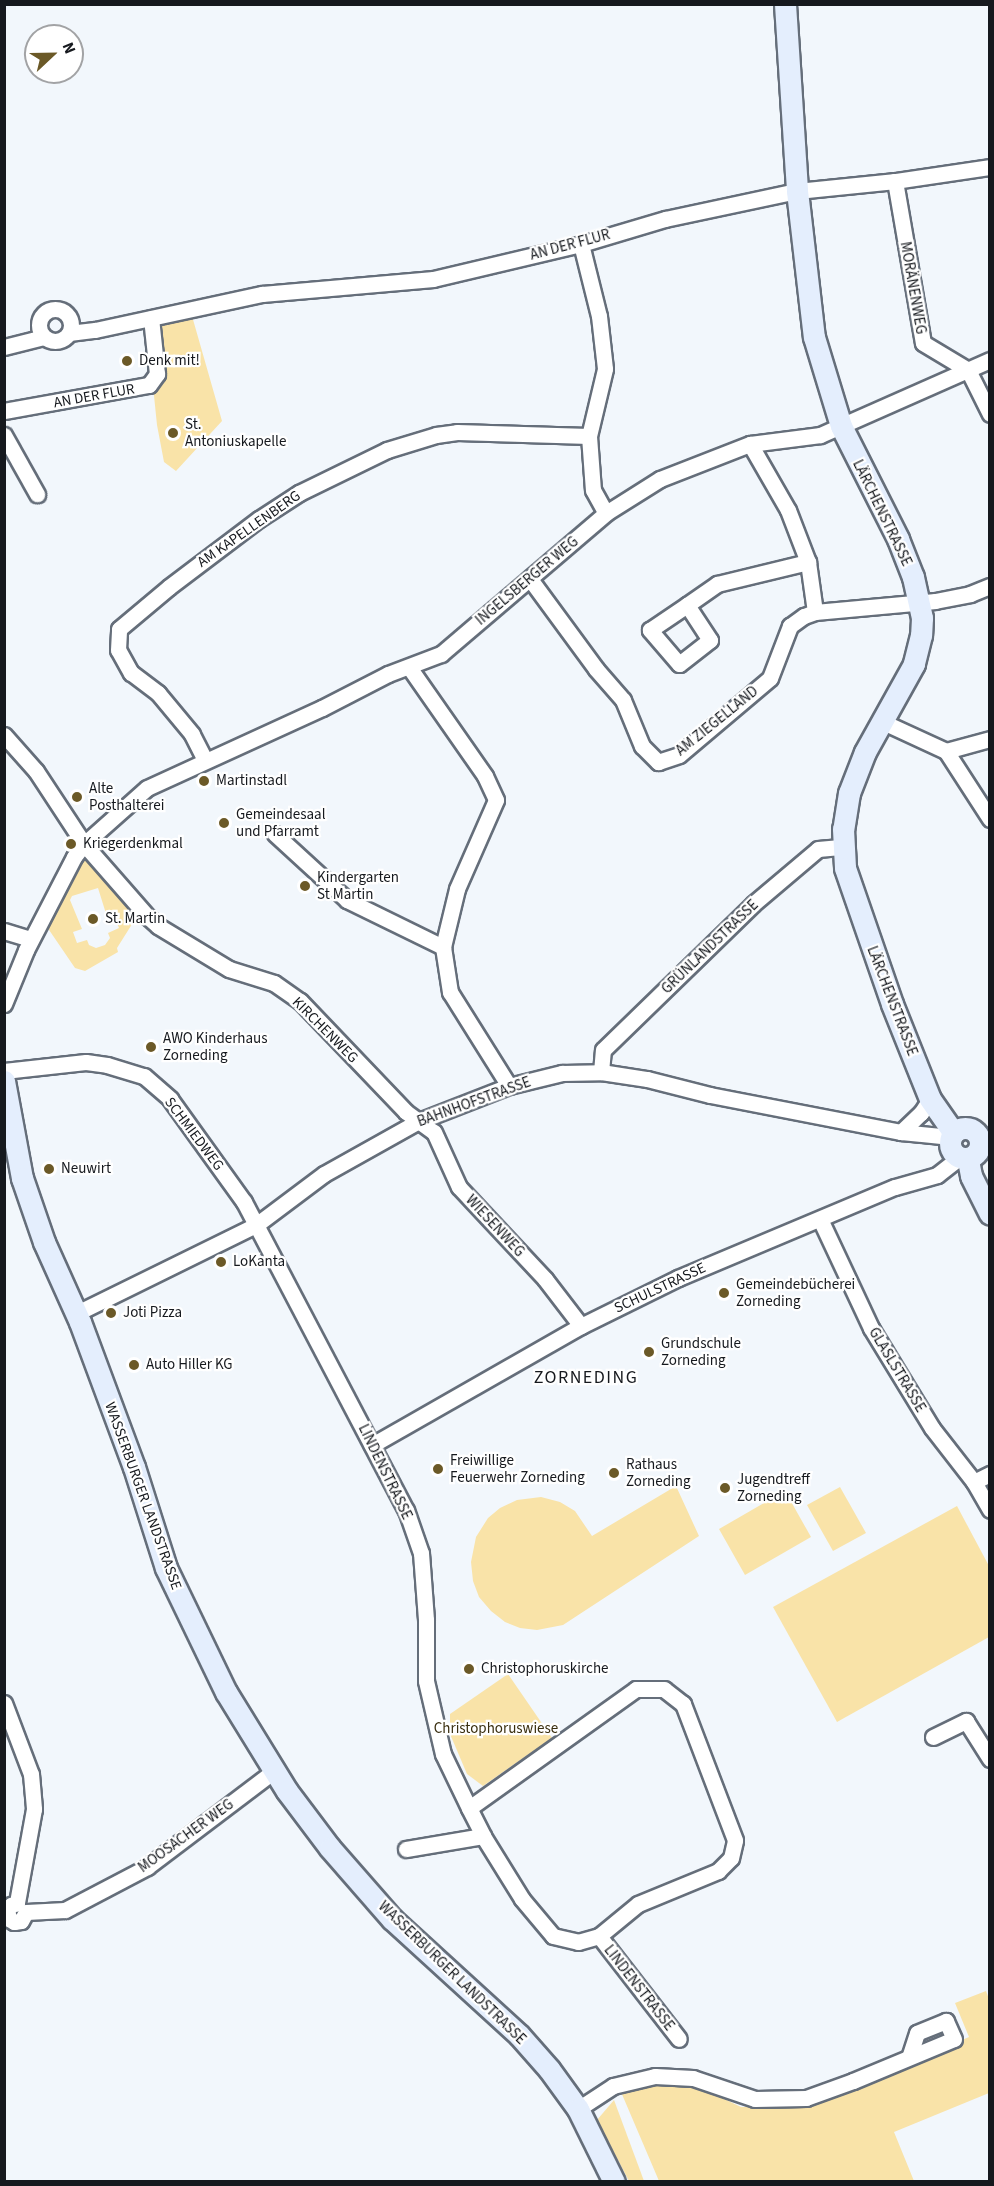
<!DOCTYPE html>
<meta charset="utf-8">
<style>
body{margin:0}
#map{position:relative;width:994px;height:2186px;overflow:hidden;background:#f2f7fc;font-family:"Source Sans 3",sans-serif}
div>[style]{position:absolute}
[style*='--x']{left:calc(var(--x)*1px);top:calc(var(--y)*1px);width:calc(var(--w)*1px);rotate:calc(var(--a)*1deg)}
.green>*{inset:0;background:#f9e3a8}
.roads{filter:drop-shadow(2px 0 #656e7a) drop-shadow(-2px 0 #656e7a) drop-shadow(0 2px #656e7a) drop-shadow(0 -2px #656e7a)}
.street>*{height:15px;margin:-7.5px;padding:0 7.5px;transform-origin:7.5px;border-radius:7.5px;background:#fff}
.street>.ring{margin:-7.5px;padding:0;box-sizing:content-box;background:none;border:15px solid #fff;border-radius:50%}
.secondary>*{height:21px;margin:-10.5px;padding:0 10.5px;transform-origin:10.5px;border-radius:10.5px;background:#e4eefd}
.secondary>.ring{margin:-10.5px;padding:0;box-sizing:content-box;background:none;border:21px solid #e4eefd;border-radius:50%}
.dots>*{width:16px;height:16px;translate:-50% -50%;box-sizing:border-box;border:3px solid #fff;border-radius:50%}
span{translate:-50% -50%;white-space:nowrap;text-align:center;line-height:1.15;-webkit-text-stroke:4.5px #fff;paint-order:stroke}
.street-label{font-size:15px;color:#16191e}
.poi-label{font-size:15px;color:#16191e}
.left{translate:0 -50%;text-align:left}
.park-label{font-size:15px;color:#392e0f}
.quarter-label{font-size:18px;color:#16191e;letter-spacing:1.5px}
.frame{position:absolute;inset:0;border:6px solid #16191e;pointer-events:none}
.north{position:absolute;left:24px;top:24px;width:60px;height:60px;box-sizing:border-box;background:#fff;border:2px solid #a2a3a5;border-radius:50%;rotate:68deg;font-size:16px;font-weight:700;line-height:24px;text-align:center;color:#16191e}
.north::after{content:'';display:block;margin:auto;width:21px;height:27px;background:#6b5927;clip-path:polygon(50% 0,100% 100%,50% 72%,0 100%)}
</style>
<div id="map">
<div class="green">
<i style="clip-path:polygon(192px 316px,222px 421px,176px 471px,164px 462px,157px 425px,153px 386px,161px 384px,154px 323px)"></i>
<i style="clip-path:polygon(evenodd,84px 857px,90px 857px,126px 897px,134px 921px,117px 948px,118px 952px,85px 971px,75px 968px,45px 924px,77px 863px,84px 857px,98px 888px,108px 920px,115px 918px,119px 928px,108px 933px,110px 938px,105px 945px,96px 948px,89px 945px,87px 940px,77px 943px,73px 932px,82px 929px,70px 900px,72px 896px,98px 888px)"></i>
<i style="clip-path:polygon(676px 1486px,699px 1536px,563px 1625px,537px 1630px,520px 1628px,505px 1622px,491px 1611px,479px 1597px,473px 1581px,471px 1562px,476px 1537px,488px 1518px,500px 1508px,517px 1500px,541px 1497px,560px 1502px,575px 1511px,592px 1536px)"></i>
<i style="clip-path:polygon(840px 1487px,866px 1533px,833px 1551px,807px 1505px)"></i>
<i style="clip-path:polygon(785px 1491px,811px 1537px,745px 1575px,719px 1529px)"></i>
<i style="clip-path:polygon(957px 1506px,989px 1566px,989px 1637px,837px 1722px,773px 1607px)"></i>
<i style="clip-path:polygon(508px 1674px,552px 1738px,483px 1786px,467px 1774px,450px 1734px,450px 1714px)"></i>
<i style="clip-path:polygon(986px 1991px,989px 1999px,989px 2093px,894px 2132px,914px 2181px,659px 2181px,621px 2092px,653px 2085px,695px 2085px,741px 2107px,796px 2107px,831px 2097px,969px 2037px,955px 2003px)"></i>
<i style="clip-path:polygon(614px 2100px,644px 2181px,629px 2181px,597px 2120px)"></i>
</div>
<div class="roads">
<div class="street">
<i style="--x:895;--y:181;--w:164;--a:80.2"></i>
<i style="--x:923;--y:343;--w:52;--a:31"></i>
<i style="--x:968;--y:370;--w:49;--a:63.4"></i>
<i style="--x:581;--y:244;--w:74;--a:76"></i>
<i style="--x:599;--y:316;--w:53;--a:83.5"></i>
<i style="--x:605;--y:369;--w:69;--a:103.4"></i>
<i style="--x:589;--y:436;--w:54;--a:85.8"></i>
<i style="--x:593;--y:490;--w:26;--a:61"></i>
<i class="ring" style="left:39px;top:309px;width:17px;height:17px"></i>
<i style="--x:69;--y:333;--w:26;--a:-7"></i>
<i style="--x:95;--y:330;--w:171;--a:-12.2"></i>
<i style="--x:262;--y:294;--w:172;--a:-5"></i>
<i style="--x:433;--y:279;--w:152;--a:-13.3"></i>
<i style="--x:581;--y:244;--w:88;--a:-16.6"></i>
<i style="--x:665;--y:219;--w:135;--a:-12"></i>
<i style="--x:797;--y:191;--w:99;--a:-5.8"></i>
<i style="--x:895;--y:181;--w:96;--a:-8.4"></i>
<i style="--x:4;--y:347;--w:41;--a:-14"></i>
<i style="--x:4;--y:411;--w:147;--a:-10.2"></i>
<i style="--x:149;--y:385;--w:14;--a:-54"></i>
<i style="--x:157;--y:374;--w:56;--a:-96.1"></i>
<i style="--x:4;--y:435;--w:68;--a:60.8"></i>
<i style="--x:750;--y:444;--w:76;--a:60.1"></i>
<i style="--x:788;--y:510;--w:56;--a:69"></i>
<i style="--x:808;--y:562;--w:50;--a:82"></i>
<i style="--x:530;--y:579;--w:112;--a:53.7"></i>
<i style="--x:596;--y:669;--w:41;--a:48.9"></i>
<i style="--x:623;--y:700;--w:50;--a:67.6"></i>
<i style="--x:642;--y:746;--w:23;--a:45"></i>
<i style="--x:658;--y:762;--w:22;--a:-18"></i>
<i style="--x:679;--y:755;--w:119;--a:-40.2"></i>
<i style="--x:770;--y:678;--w:56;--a:-69"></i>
<i style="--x:790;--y:626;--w:17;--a:-36"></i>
<i style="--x:804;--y:616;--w:12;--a:-20"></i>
<i style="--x:815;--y:612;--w:121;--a:-5.2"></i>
<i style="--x:935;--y:601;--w:36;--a:-11"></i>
<i style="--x:970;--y:594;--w:22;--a:-22"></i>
<i style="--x:687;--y:605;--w:42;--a:56.7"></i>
<i style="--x:710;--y:640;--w:39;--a:142"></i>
<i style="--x:679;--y:664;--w:45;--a:-130.5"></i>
<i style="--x:650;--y:630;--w:45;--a:-34"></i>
<i style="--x:687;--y:605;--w:37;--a:-35"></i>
<i style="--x:717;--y:584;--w:94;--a:-13.6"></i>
<i style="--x:409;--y:667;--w:133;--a:55.1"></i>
<i style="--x:485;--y:776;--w:26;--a:65"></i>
<i style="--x:496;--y:800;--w:97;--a:113.7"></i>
<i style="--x:457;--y:889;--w:60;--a:103.6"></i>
<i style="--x:443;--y:947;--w:46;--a:81.2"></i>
<i style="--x:450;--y:992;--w:111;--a:57.9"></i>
<i style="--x:883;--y:722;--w:69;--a:24.7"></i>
<i style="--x:946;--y:751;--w:46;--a:-15.3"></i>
<i style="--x:4;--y:735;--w:48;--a:48.4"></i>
<i style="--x:36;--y:771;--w:87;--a:56.7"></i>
<i style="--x:84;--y:844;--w:97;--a:48.8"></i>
<i style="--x:148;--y:917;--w:13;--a:42"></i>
<i style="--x:158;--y:926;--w:83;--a:31.2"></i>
<i style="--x:229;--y:969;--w:47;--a:17.3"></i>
<i style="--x:274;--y:983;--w:32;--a:35"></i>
<i style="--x:300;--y:1001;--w:153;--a:46.3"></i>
<i style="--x:406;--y:1112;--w:34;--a:36"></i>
<i style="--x:434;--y:1132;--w:60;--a:65.6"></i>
<i style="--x:459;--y:1187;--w:126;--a:46.9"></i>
<i style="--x:545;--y:1279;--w:59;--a:52.5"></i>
<i style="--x:946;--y:751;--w:81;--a:57.1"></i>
<i style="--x:205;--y:760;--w:29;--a:-117"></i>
<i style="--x:192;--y:734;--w:53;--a:-129.7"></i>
<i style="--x:158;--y:693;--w:34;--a:-143"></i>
<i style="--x:131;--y:673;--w:26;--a:-119"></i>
<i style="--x:118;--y:650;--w:21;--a:-87"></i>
<i style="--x:119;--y:629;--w:65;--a:-40"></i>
<i style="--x:169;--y:587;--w:113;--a:-37.1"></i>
<i style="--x:259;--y:519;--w:48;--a:-33"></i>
<i style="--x:299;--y:493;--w:98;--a:-26"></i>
<i style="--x:387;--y:450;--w:51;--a:-17"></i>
<i style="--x:436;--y:435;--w:21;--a:-8"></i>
<i style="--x:457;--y:432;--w:132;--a:1.7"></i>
<i style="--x:275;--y:834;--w:98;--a:42.5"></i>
<i style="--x:347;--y:900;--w:107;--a:26.1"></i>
<i style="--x:4;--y:931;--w:28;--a:17"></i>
<i style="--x:4;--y:1004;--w:58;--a:-67.8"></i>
<i style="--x:26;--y:950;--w:105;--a:-62.7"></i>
<i style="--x:74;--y:857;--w:16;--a:-52"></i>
<i style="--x:84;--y:844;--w:84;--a:-41.6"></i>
<i style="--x:147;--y:788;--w:192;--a:-24.6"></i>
<i style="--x:322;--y:708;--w:74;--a:-27.3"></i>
<i style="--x:388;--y:674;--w:57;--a:-20.7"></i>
<i style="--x:441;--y:654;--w:217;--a:-40.5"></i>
<i style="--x:606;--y:513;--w:64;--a:-32.2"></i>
<i style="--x:660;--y:479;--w:97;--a:-21.3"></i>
<i style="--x:750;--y:444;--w:71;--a:-7.3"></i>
<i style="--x:820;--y:435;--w:186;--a:-23.8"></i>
<i style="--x:4;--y:1071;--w:82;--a:-6.3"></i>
<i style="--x:86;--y:1062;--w:21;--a:8"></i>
<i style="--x:107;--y:1065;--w:39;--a:17"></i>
<i style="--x:144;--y:1076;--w:35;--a:41"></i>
<i style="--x:170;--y:1099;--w:127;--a:54.3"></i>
<i style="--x:244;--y:1202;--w:348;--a:62.3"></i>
<i style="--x:406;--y:1510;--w:46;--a:70.8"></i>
<i style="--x:421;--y:1553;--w:67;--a:85.7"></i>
<i style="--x:426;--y:1620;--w:61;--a:90"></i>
<i style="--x:426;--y:1681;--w:75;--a:76.9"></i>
<i style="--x:443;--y:1754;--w:60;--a:64.3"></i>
<i style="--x:469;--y:1808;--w:31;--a:63"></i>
<i style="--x:483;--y:1836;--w:74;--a:58.2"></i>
<i style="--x:522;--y:1899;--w:48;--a:50"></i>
<i style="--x:553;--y:1936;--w:26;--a:13"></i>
<i style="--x:578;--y:1942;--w:22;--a:-16"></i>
<i style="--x:599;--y:1936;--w:50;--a:-39.4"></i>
<i style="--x:638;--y:1904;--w:87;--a:-22.4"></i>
<i style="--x:718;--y:1871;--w:18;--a:-45"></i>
<i style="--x:731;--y:1858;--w:18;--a:-77"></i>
<i style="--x:735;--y:1840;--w:146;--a:-110.9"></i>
<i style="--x:683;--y:1704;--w:24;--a:-142"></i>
<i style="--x:664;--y:1689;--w:28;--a:180"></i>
<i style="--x:636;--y:1689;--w:205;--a:144.5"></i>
<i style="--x:601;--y:1072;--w:22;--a:-85"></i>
<i style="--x:603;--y:1050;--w:209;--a:-44.2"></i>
<i style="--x:753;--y:904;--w:85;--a:-40.2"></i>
<i style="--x:818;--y:849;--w:25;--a:-5"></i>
<i style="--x:901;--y:1132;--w:28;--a:-44"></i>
<i style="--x:921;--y:1113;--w:17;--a:-57"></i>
<i style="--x:979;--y:1139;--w:11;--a:0"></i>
<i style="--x:820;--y:1219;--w:120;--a:64.9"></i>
<i style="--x:871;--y:1328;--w:117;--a:58.6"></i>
<i style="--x:932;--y:1428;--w:68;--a:52.1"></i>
<i style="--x:974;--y:1482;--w:32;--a:60"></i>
<i style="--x:77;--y:1313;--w:199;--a:-26.2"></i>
<i style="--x:256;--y:1225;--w:85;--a:-36.9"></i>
<i style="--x:324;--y:1174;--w:109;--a:-29.2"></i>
<i style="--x:419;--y:1121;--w:97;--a:-21.3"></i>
<i style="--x:509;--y:1086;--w:55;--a:-13.8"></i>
<i style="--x:562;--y:1073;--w:39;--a:-1"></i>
<i style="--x:601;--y:1072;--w:47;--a:8.7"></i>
<i style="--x:647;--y:1079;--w:65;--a:14.3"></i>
<i style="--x:710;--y:1095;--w:195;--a:11"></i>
<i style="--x:901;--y:1132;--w:50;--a:5.7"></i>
<i style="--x:372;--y:1445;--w:241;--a:-29.7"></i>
<i style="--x:581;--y:1326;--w:108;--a:-26.3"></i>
<i style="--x:678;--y:1278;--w:235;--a:-22.8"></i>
<i style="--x:895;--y:1187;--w:44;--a:-15.9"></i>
<i style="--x:937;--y:1175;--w:28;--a:-38"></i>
<i style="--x:974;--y:1482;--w:18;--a:-27"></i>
<i style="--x:4;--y:1703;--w:76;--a:69.2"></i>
<i style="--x:31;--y:1774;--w:35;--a:85"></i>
<i style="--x:34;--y:1809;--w:96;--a:100.3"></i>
<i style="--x:933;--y:1737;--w:37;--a:-26"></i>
<i style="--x:966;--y:1721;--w:45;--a:57.7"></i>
<i style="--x:406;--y:1849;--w:78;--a:-9.6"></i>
<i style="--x:17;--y:1903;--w:6;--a:162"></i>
<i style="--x:11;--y:1905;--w:6;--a:129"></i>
<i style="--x:7;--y:1910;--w:9;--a:77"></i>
<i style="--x:9;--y:1919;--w:6;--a:31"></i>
<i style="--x:14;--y:1922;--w:7;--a:-8"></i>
<i style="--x:21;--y:1921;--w:10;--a:-61"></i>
<i style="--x:26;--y:1912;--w:39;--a:-3"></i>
<i style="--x:65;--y:1910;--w:93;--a:-27.7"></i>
<i style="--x:147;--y:1867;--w:159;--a:-37.1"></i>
<i style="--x:599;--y:1936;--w:130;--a:52.2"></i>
<i style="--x:578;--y:2109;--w:42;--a:-33.3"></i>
<i style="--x:613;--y:2086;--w:43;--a:-13.4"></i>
<i style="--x:655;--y:2076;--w:38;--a:3"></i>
<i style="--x:693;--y:2078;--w:65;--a:18.7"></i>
<i style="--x:755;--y:2099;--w:51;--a:-1.1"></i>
<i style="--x:806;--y:2098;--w:50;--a:-19.9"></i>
<i style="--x:853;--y:2081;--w:109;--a:-22.6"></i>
<i style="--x:954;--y:2039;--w:20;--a:-114"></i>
<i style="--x:946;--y:2021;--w:31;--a:158"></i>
<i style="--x:917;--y:2033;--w:25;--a:108"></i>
</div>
<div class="secondary">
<i style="--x:785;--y:4;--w:187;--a:86.3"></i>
<i style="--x:797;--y:191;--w:147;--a:83.4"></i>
<i style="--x:814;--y:337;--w:93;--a:73.1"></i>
<i style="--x:841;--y:426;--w:127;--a:63.2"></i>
<i style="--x:898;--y:539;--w:41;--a:68.5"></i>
<i style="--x:913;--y:577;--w:42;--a:77.6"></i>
<i style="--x:922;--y:618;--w:17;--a:93"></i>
<i style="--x:921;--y:635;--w:30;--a:104"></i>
<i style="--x:914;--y:664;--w:101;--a:119.1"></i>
<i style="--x:865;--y:752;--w:44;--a:111.3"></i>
<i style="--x:849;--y:793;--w:36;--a:99"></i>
<i style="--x:843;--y:829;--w:39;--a:87"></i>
<i style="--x:845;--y:868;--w:144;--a:70.9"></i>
<i style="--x:892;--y:1004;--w:102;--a:68.2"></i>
<i style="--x:930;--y:1099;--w:40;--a:55.1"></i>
<i style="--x:4;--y:1081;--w:99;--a:79.5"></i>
<i style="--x:22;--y:1178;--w:68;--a:71"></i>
<i style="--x:44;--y:1242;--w:88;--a:65.8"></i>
<i style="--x:80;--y:1322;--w:155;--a:69.6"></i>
<i style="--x:134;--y:1467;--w:106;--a:72.4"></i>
<i style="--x:166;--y:1568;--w:138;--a:64.2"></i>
<i style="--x:226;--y:1692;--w:116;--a:58.4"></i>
<i style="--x:287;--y:1791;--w:71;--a:53"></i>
<i style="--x:330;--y:1848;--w:94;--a:48.9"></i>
<i style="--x:392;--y:1919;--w:172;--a:42.4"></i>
<i style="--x:519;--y:2035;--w:45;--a:48.6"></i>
<i style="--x:549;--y:2069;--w:49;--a:54.1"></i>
<i style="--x:578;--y:2109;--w:81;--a:63.7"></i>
<i class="ring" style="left:950px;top:1128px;width:9px;height:9px"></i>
<i style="--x:968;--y:1160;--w:16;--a:79"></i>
<i style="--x:971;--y:1176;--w:42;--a:63.4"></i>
</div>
</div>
<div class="dots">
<i style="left:127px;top:361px;background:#6b5927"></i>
<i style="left:173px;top:433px;background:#6b5927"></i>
<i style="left:204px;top:781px;background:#6b5927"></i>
<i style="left:77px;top:797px;background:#6b5927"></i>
<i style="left:224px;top:823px;background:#6b5927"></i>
<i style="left:71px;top:844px;background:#6b5927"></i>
<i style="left:305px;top:886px;background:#6b5927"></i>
<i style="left:93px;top:919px;background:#6b5927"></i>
<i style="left:151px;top:1047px;background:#6b5927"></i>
<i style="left:49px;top:1169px;background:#6b5927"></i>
<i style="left:221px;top:1262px;background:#6b5927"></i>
<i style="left:724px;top:1293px;background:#6b5927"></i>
<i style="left:111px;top:1313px;background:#6b5927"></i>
<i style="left:649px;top:1352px;background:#6b5927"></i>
<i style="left:134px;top:1365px;background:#6b5927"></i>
<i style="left:438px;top:1469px;background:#6b5927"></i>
<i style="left:614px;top:1473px;background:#6b5927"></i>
<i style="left:725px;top:1488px;background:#6b5927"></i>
<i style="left:469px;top:1669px;background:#6b5927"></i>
</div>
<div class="street-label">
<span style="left:570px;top:245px;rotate:-15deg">AN DER FLUR</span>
<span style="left:913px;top:288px;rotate:80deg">MORÄNENWEG</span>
<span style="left:94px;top:396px;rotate:-10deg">AN DER FLUR</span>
<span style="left:882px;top:513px;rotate:64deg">LÄRCHENSTRASSE</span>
<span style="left:249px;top:529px;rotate:-35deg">AM KAPELLENBERG</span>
<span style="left:527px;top:581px;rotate:-40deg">INGELSBERGER WEG</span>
<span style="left:717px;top:721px;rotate:-39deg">AM ZIEGELLAND</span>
<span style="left:710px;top:947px;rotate:-44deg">GRÜNLANDSTRASSE</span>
<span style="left:892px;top:1001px;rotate:69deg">LÄRCHENSTRASSE</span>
<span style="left:325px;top:1030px;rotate:45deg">KIRCHENWEG</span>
<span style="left:474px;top:1102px;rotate:-20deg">BAHNHOFSTRASSE</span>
<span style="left:194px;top:1134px;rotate:53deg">SCHMIEDWEG</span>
<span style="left:495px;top:1226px;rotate:47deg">WIESENWEG</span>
<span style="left:660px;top:1288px;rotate:-25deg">SCHULSTRASSE</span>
<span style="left:897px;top:1370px;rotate:59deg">GLASLSTRASSE</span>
<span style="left:385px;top:1472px;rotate:64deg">LINDENSTRASSE</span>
<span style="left:143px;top:1496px;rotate:70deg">WASSERBURGER LANDSTRASSE</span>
<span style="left:186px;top:1836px;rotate:-36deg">MOOSACHER WEG</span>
<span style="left:452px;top:1973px;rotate:44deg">WASSERBURGER LANDSTRASSE</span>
<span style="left:639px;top:1988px;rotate:52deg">LINDENSTRASSE</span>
</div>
<div class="poi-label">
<span class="left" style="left:139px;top:361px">Denk mit!</span>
<span class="left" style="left:185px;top:433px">St.<br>Antoniuskapelle</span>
<span class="left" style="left:216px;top:781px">Martinstadl</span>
<span class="left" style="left:89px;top:797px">Alte<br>Posthalterei</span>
<span class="left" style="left:236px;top:823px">Gemeindesaal<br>und Pfarramt</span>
<span class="left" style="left:83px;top:844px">Kriegerdenkmal</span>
<span class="left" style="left:317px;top:886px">Kindergarten<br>St Martin</span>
<span class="left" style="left:105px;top:919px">St. Martin</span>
<span class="left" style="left:163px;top:1047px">AWO Kinderhaus<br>Zorneding</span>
<span class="left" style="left:61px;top:1169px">Neuwirt</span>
<span class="left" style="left:233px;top:1262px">LoKanta</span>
<span class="left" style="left:736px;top:1293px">Gemeindebücherei<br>Zorneding</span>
<span class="left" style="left:123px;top:1313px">Joti Pizza</span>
<span class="left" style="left:661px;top:1352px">Grundschule<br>Zorneding</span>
<span class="left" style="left:146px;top:1365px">Auto Hiller KG</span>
<span class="left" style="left:450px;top:1469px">Freiwillige<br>Feuerwehr Zorneding</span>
<span class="left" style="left:626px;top:1473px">Rathaus<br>Zorneding</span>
<span class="left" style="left:737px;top:1488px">Jugendtreff<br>Zorneding</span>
<span class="left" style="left:481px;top:1669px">Christophoruskirche</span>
</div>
<div class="park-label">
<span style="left:496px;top:1729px">Christophoruswiese</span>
</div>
<div class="quarter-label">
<span style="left:586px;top:1378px">ZORNEDING</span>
</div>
<div class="frame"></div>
<div class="north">N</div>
</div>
